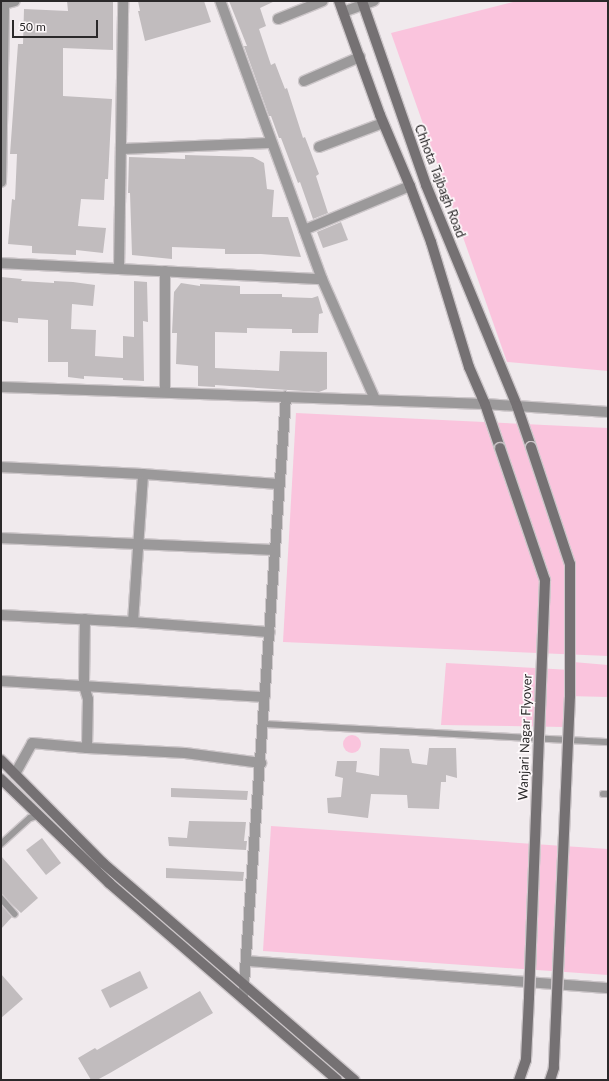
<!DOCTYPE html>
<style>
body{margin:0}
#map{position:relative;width:609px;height:1081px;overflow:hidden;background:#f0eaed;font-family:Lato,sans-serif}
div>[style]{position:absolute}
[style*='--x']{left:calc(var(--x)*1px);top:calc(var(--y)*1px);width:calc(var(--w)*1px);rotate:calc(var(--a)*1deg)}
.green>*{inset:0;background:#fac4dd}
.round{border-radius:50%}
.building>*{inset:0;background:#c1bcbe}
.roads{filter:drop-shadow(1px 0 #cdc7ca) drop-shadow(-1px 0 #cdc7ca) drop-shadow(0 1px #cdc7ca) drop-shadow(0 -1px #cdc7ca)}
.service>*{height:5.5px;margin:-2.75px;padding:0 2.75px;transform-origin:2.75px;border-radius:2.75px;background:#9b999a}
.minor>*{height:10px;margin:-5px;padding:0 5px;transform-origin:5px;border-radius:5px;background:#9b999a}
.tertiary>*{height:10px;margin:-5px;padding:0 5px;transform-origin:5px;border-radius:5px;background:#9b999a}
.secondary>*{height:10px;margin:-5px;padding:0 5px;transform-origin:5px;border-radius:5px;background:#757173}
.bridges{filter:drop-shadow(1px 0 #cdc7ca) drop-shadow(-1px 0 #cdc7ca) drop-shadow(0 1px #cdc7ca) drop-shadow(0 -1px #cdc7ca)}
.secondary-bridge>*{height:10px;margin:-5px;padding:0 5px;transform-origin:5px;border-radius:5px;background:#757173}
span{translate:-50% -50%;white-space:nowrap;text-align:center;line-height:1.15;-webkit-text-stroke:3.5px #fdf8fa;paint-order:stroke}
.street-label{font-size:13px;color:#2b292a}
.frame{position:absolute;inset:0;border:2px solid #2b292a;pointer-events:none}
.scale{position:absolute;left:12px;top:20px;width:86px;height:18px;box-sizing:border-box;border:2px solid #2b292a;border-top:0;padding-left:5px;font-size:12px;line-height:14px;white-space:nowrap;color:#2b292a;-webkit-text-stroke:3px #fdf8fa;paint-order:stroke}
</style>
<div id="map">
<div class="green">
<i style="clip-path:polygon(517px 1px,608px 1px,608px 371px,507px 362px,391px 33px)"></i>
<i style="clip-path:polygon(296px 413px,608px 428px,608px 656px,283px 642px)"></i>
<i style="clip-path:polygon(573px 662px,608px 665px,608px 697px,567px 696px,564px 727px,441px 725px,446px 663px,571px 670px)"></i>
<i class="round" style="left:343px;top:735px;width:18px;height:18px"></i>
<i style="clip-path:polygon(271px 826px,608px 849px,608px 975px,263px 951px)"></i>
</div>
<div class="building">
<i style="clip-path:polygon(67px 1px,113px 1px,113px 50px,63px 48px,63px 96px,112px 99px,108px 179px,105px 179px,104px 200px,81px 199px,78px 226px,106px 228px,103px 253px,76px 250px,76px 255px,32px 253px,32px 246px,8px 244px,12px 199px,15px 200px,17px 154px,10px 154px,18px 44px,23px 44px,24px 9px,68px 11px)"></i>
<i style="clip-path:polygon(138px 1px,204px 1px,211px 22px,145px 41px,138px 11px,140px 11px)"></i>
<i style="clip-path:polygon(229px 1px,275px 1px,260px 8px,266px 26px,259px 29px,271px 65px,275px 63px,285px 89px,287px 88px,303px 138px,305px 137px,319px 174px,316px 176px,328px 213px,313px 219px,300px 182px,298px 183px,281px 138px,279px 138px,271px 116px,269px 116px,244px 46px,247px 46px)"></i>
<i style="clip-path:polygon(185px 155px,253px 157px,264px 163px,267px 189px,274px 190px,272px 217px,288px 217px,301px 257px,261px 254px,225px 254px,225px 249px,172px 247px,172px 259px,132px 255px,130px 193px,128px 193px,129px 157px,185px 159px)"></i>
<i style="clip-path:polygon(341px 222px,348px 240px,323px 248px,317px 232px)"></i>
<i style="clip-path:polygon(1px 277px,22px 279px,21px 281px,54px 283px,54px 281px,73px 282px,95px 285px,93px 306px,72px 304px,71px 329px,96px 330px,95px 356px,123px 358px,123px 336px,134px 337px,134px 281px,147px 282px,148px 322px,143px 321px,144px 381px,123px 380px,123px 378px,84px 376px,84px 379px,68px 377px,68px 362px,48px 362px,48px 320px,18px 318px,18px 323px,1px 321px)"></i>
<i style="clip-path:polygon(181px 283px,200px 286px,200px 284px,240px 286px,240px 294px,282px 294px,282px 297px,312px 298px,318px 296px,323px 313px,319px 314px,318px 333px,292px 333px,292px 329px,247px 328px,247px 333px,215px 332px,215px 368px,279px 371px,280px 351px,327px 352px,327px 389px,319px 392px,215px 385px,215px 387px,198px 386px,198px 366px,176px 364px,177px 333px,172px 333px,174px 292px)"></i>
<i style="clip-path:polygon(380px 748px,409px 749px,412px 763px,427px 765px,429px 748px,456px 748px,457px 778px,446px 775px,446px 782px,441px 782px,439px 809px,408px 808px,407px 795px,371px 794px,368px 818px,328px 813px,327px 798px,341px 797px,343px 778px,335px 776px,337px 761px,357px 761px,356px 772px,379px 776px)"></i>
<i style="clip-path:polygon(171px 788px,248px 791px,247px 800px,171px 797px)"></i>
<i style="clip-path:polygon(189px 821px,246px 822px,244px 841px,247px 841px,246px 850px,169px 846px,168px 837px,187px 838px)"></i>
<i style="clip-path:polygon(42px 838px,61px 863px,46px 875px,26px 850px)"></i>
<i style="clip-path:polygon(1px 856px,38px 898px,21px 913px,1px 894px)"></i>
<i style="clip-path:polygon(166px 868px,244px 872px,243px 881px,166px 878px)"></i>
<i style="clip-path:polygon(1px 904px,12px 917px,1px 929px)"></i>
<i style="clip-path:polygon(140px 971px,148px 988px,110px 1008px,101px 990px)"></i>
<i style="clip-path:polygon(1px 974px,23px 999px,1px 1018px)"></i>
<i style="clip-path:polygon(200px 991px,213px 1013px,110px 1073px,97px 1080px,91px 1080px,78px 1058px,95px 1048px,97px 1050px)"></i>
</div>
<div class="roads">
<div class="service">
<i style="--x:263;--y:724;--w:345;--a:3"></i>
<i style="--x:603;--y:794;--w:5;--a:0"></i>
<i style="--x:1;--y:844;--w:39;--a:-42"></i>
<i style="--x:30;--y:818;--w:8;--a:-14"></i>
<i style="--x:1;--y:898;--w:21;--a:49"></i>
</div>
<div class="minor">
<i style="--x:278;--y:19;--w:48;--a:-21.8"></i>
<i style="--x:304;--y:81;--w:61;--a:-23.2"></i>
<i style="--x:319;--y:147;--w:68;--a:-20.6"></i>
<i style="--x:121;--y:149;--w:149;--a:-2.3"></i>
<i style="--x:1;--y:182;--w:178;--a:-89"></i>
<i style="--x:4;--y:4;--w:11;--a:-15"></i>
<i style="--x:304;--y:230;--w:115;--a:-22.5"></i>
<i style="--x:1;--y:263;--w:321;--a:2.9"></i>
<i style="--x:322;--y:279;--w:296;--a:-110.1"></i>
<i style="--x:119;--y:269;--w:268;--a:-89.1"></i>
<i style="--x:322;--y:279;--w:131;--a:66.2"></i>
<i style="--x:165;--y:392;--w:121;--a:-90"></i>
<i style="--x:1;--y:467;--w:142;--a:2.8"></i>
<i style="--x:1;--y:538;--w:274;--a:2.5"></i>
<i style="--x:1;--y:615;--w:132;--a:3"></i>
<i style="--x:133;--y:622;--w:148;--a:-86.1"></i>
<i style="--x:143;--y:474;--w:137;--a:4.2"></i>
<i style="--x:85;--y:619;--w:67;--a:90.9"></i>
<i style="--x:84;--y:686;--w:14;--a:73"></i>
<i style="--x:88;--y:699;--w:49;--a:91.2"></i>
<i style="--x:87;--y:748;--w:98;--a:2.9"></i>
<i style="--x:185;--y:753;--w:77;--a:7.5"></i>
<i style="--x:133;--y:622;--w:137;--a:4.2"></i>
<i style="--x:1;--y:681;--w:264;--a:3.5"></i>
<i style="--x:15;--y:774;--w:35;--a:-61"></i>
<i style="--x:32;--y:743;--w:55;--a:5.2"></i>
<i style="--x:247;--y:961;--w:362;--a:4.3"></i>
<i style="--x:243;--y:998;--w:603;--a:-85.91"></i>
</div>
<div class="tertiary">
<i style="--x:343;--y:12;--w:33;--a:-20"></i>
<i style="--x:1;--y:387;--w:484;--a:2"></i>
<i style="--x:485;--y:404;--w:123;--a:3.7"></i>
</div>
<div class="secondary">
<i style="--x:339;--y:1;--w:121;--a:70.2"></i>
<i style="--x:380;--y:115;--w:77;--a:67.1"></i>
<i style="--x:410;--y:186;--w:60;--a:69.4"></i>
<i style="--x:431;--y:242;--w:131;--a:73.1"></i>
<i style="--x:469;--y:367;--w:40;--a:66.6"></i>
<i style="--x:485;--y:404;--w:46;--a:71.2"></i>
<i style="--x:362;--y:1;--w:195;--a:70.8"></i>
<i style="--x:426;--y:185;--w:239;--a:67.6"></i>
<i style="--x:517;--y:406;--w:43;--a:71.1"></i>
<i style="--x:1;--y:760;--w:145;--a:45.3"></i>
<i style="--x:103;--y:863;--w:332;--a:40.8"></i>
<i style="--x:1;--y:779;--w:150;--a:43.9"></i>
<i style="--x:109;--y:883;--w:301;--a:40.8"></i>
</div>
</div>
<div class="bridges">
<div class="secondary-bridge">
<i style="--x:531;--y:447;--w:123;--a:71.6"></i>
<i style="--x:570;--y:564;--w:132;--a:90"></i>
<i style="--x:570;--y:696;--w:372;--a:92.5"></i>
<i style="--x:554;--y:1068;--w:13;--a:108"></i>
<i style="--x:500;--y:448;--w:139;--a:71.2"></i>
<i style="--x:545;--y:580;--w:418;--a:92.2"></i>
<i style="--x:529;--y:998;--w:62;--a:92.8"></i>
<i style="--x:526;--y:1060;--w:21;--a:109"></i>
</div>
</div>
<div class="street-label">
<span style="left:440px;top:181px;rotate:69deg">Chhota Tajbagh Road</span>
<span style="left:525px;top:737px;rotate:-88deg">Wanjari Nagar Flyover</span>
</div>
<div class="frame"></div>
<div class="scale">50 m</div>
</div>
